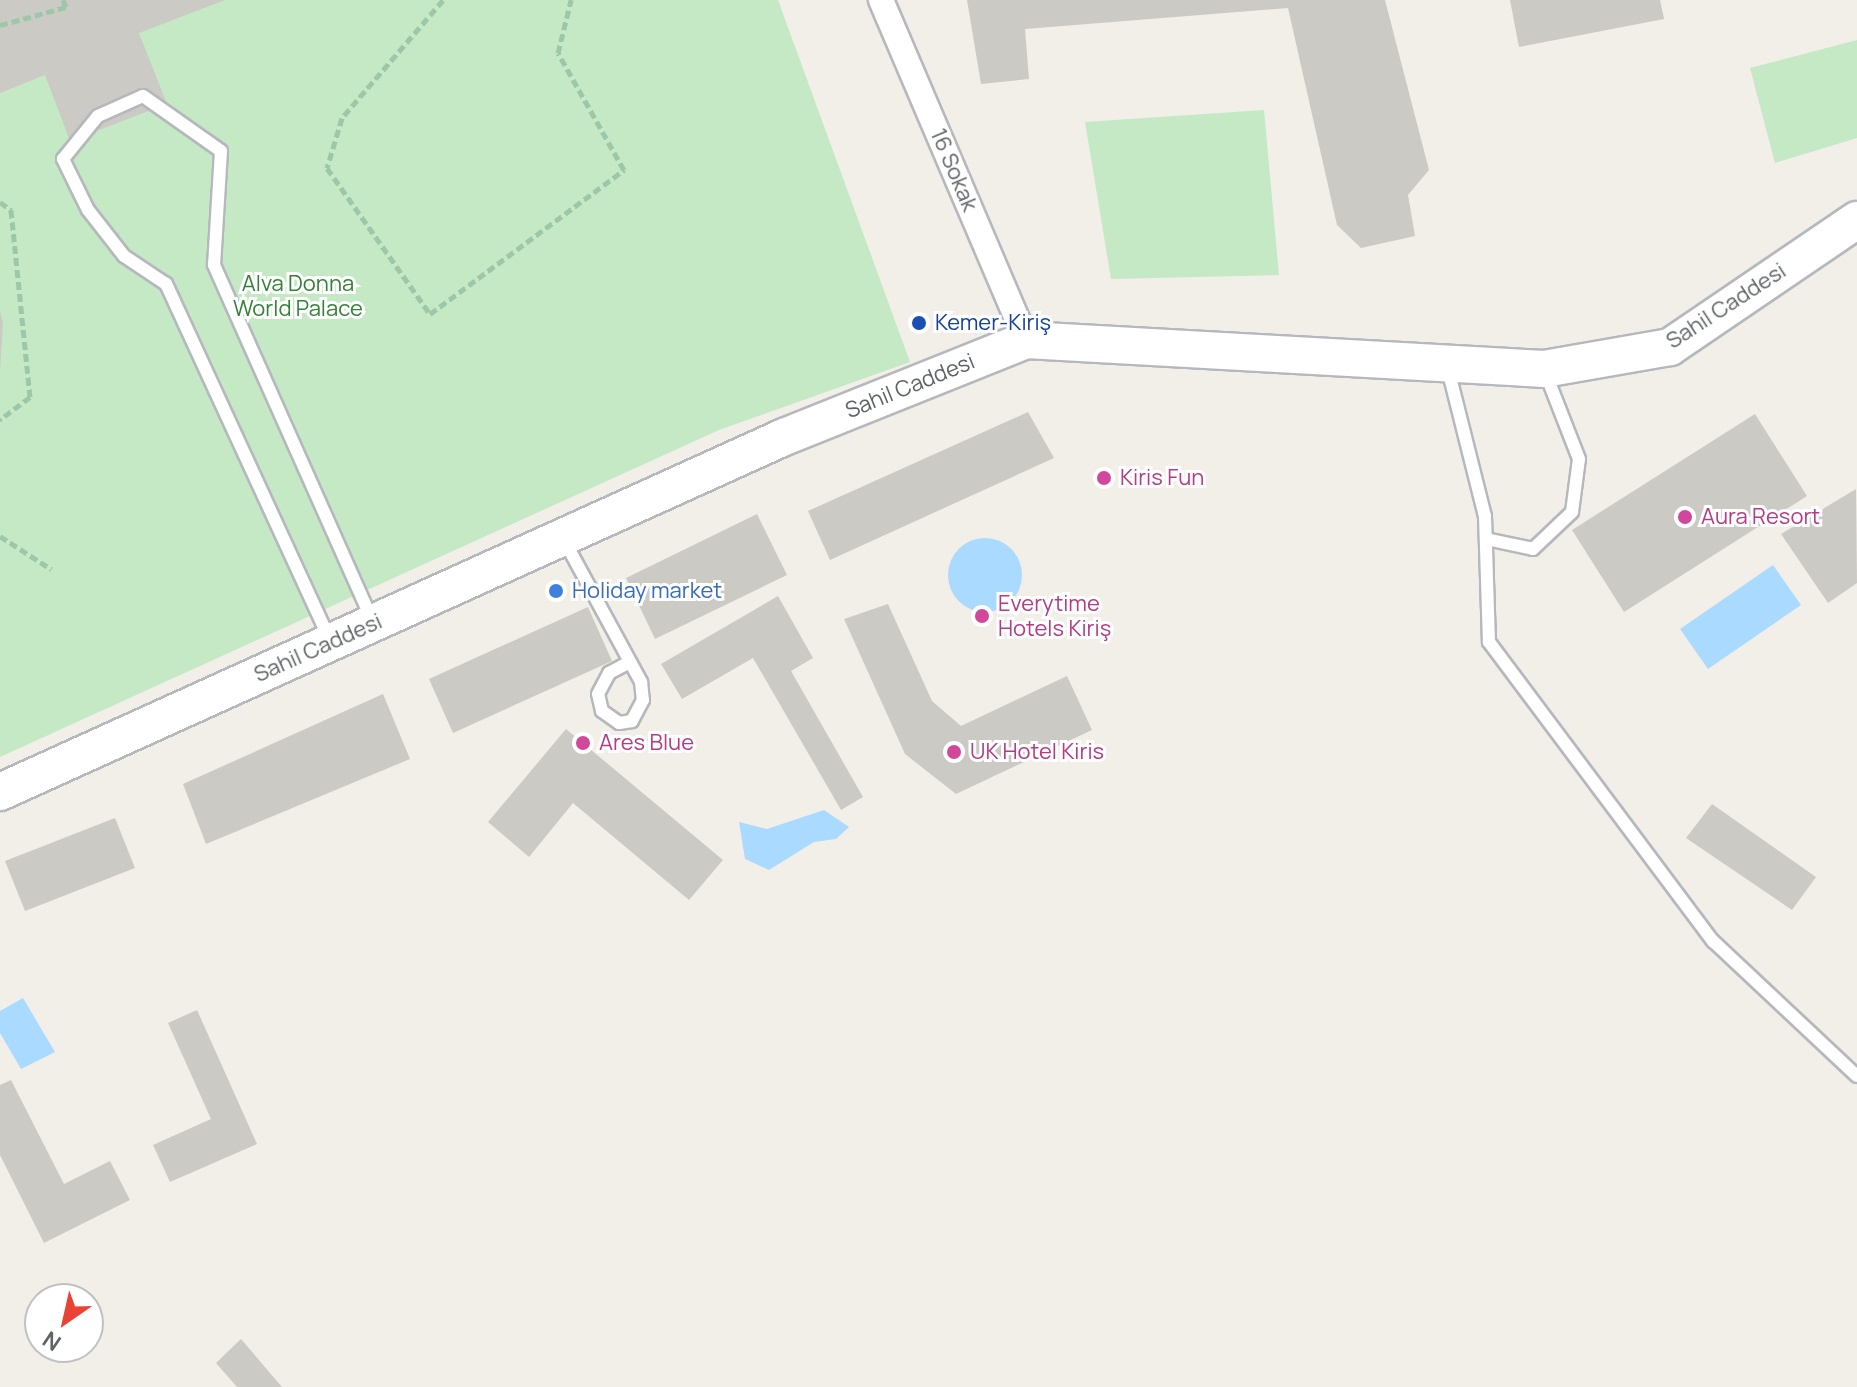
<!DOCTYPE html>
<meta charset="utf-8">
<style>
body{margin:0}
#map{position:relative;width:1857px;height:1387px;overflow:hidden;background:#f1efe8;font-family:Manrope,sans-serif}
div>[style]{position:absolute}
[style*='--x']{left:calc(var(--x)*1px);top:calc(var(--y)*1px);width:calc(var(--w)*1px);rotate:calc(var(--a)*1deg)}
.green>*{inset:0;background:#c5e8c5}
.water>*{inset:0;background:#aadaff}
.round{border-radius:50%}
.building>*{inset:0;background:#cccac5}
.path>*{height:5px;margin-top:-2.5px;transform-origin:0;background:repeating-linear-gradient(90deg,#9cc7a9 0 8px,transparent 0 12px)}
.roads{filter:drop-shadow(2px 0 #b5b8bc) drop-shadow(-2px 0 #b5b8bc) drop-shadow(0 2px #b5b8bc) drop-shadow(0 -2px #b5b8bc)}
.lane>*{height:12px;margin:-6px;padding:0 6px;transform-origin:6px;border-radius:6px;background:#fff}
.street>*{height:24px;margin:-12px;padding:0 12px;transform-origin:12px;border-radius:12px;background:#fff}
.secondary>*{height:36px;margin:-18px;padding:0 18px;transform-origin:18px;border-radius:18px;background:#fff}
.dots>*{width:22px;height:22px;translate:-50% -50%;box-sizing:border-box;border:4px solid #fff;border-radius:50%}
span{translate:-50% -50%;white-space:nowrap;text-align:center;line-height:1.15;-webkit-text-stroke:6px #fff;paint-order:stroke}
.street-label{font-size:22px;color:#5f6368}
.park-label{font-size:22px;color:#348238}
.transit-label{font-size:22px;color:#164399}
.left{translate:0 -50%;text-align:left}
.hotel-label{font-size:22px;color:#b23c85}
.shop-label{font-size:22px;color:#366cbe}
.north{position:absolute;left:24px;top:1283px;width:80px;height:80px;box-sizing:border-box;background:#fff;border:2px solid #bfc1c3;border-radius:50%;rotate:214deg;font-size:22px;font-weight:700;line-height:32px;text-align:center;color:#5f6368}
.north::after{content:'';display:block;margin:auto;width:28px;height:36px;background:#ea4335;clip-path:polygon(50% 0,100% 100%,50% 72%,0 100%)}
</style>
<div id="map">
<div class="green">
<i style="clip-path:polygon(0 0,778px 0,910px 362px,719px 430px,0 757px)"></i>
<i style="clip-path:polygon(1857px 40px,1857px 138px,1775px 163px,1750px 68px)"></i>
<i style="clip-path:polygon(1264px 110px,1279px 275px,1111px 279px,1085px 122px)"></i>
</div>
<div class="water">
<i class="round" style="left:948px;top:538px;width:74px;height:74px"></i>
<i style="clip-path:polygon(1773px 565px,1801px 605px,1708px 669px,1680px 629px)"></i>
<i style="clip-path:polygon(824px 810px,849px 827px,836px 839px,814px 842px,769px 870px,745px 859px,739px 822px,767px 829px)"></i>
<i style="clip-path:polygon(23px 998px,55px 1052px,21px 1069px,0 1033px,0 1011px)"></i>
</div>
<div class="building">
<i style="clip-path:polygon(0 0,225px 0,139px 33px,167px 104px,70px 141px,45px 75px,0 93px)"></i>
<i style="clip-path:polygon(967px 0,1385px 0,1429px 170px,1408px 195px,1415px 236px,1361px 248px,1337px 225px,1288px 8px,1025px 29px,1029px 79px,981px 84px)"></i>
<i style="clip-path:polygon(1510px 0,1660px 0,1664px 19px,1519px 47px)"></i>
<i style="clip-path:polygon(0 312px,3px 323px,0 370px)"></i>
<i style="clip-path:polygon(1028px 412px,1054px 458px,830px 560px,808px 511px)"></i>
<i style="clip-path:polygon(1755px 414px,1807px 496px,1624px 612px,1572px 530px)"></i>
<i style="clip-path:polygon(1856px 489px,1857px 583px,1828px 603px,1781px 534px)"></i>
<i style="clip-path:polygon(757px 514px,787px 575px,655px 639px,626px 578px)"></i>
<i style="clip-path:polygon(778px 596px,813px 658px,791px 671px,863px 797px,841px 810px,753px 658px,682px 699px,661px 664px)"></i>
<i style="clip-path:polygon(888px 604px,932px 701px,961px 726px,1067px 676px,1092px 730px,956px 794px,905px 754px,844px 619px)"></i>
<i style="clip-path:polygon(588px 607px,612px 661px,453px 733px,429px 679px)"></i>
<i style="clip-path:polygon(383px 694px,410px 759px,206px 844px,183px 784px)"></i>
<i style="clip-path:polygon(566px 729px,723px 860px,689px 900px,573px 803px,529px 857px,488px 822px)"></i>
<i style="clip-path:polygon(1712px 804px,1816px 877px,1792px 910px,1686px 838px)"></i>
<i style="clip-path:polygon(115px 818px,135px 868px,25px 911px,5px 861px)"></i>
<i style="clip-path:polygon(197px 1010px,257px 1144px,170px 1182px,153px 1145px,211px 1119px,168px 1023px)"></i>
<i style="clip-path:polygon(11px 1080px,64px 1184px,110px 1161px,130px 1200px,44px 1243px,0 1155px,0 1085px)"></i>
<i style="clip-path:polygon(241px 1339px,282px 1387px,237px 1387px,216px 1363px)"></i>
</div>
<div class="path">
<i style="--x:443;--y:0;--w:155;--a:130.6"></i>
<i style="--x:342;--y:118;--w:52;--a:106.7"></i>
<i style="--x:327;--y:168;--w:179;--a:54.8"></i>
<i style="--x:430;--y:314;--w:242;--a:-36.6"></i>
<i style="--x:624;--y:170;--w:134;--a:-119.4"></i>
<i style="--x:558;--y:53;--w:55;--a:-76.2"></i>
<i style="--x:0;--y:25;--w:68;--a:-15.3"></i>
<i style="--x:66;--y:7;--w:8;--a:-113"></i>
<i style="--x:0;--y:202;--w:14;--a:36"></i>
<i style="--x:11;--y:210;--w:188;--a:84.2"></i>
<i style="--x:30;--y:397;--w:38;--a:143"></i>
<i style="--x:0;--y:536;--w:61;--a:32.9"></i>
</div>
<div class="roads">
<div class="lane">
<i style="--x:1448;--y:369;--w:152;--a:75.9"></i>
<i style="--x:1485;--y:516;--w:126;--a:88.2"></i>
<i style="--x:1489;--y:642;--w:374;--a:53.2"></i>
<i style="--x:1713;--y:941;--w:197;--a:43.2"></i>
<i style="--x:1486;--y:539;--w:48;--a:12"></i>
<i style="--x:1533;--y:549;--w:54;--a:-43.5"></i>
<i style="--x:1572;--y:512;--w:53;--a:-82.5"></i>
<i style="--x:1579;--y:459;--w:93;--a:-111.3"></i>
<i style="--x:564;--y:540;--w:162;--a:61.5"></i>
<i style="--x:641;--y:682;--w:18;--a:84"></i>
<i style="--x:643;--y:700;--w:24;--a:118"></i>
<i style="--x:632;--y:721;--w:13;--a:171"></i>
<i style="--x:619;--y:723;--w:21;--a:-145"></i>
<i style="--x:602;--y:711;--w:17;--a:-103"></i>
<i style="--x:598;--y:694;--w:24;--a:-62"></i>
<i style="--x:609;--y:673;--w:19;--a:-28"></i>
<i style="--x:329;--y:638;--w:390;--a:-114.7"></i>
<i style="--x:166;--y:284;--w:50;--a:-146.3"></i>
<i style="--x:124;--y:256;--w:58;--a:-128"></i>
<i style="--x:88;--y:210;--w:57;--a:-116.1"></i>
<i style="--x:63;--y:159;--w:55;--a:-50.9"></i>
<i style="--x:98;--y:116;--w:49;--a:-24"></i>
<i style="--x:143;--y:96;--w:95;--a:35.2"></i>
<i style="--x:221;--y:151;--w:114;--a:93.5"></i>
<i style="--x:214;--y:265;--w:389;--a:66"></i>
</div>
<div class="street">
<i style="--x:881;--y:0;--w:370;--a:66.9"></i>
</div>
<div class="secondary">
<i style="--x:0;--y:792;--w:861;--a:-24.36"></i>
<i style="--x:784;--y:437;--w:261;--a:-21.8"></i>
<i style="--x:1026;--y:340;--w:519;--a:3.2"></i>
<i style="--x:1544;--y:369;--w:128;--a:-9.9"></i>
<i style="--x:1670;--y:347;--w:226;--a:-34.2"></i>
</div>
</div>
<div class="dots">
<i style="left:919px;top:323px;background:#1a4fb4"></i>
<i style="left:1104px;top:478px;background:#d1479c"></i>
<i style="left:1685px;top:517px;background:#d1479c"></i>
<i style="left:556px;top:591px;background:#3f7fe0"></i>
<i style="left:982px;top:616px;background:#d1479c"></i>
<i style="left:583px;top:743px;background:#d1479c"></i>
<i style="left:954px;top:752px;background:#d1479c"></i>
</div>
<div class="street-label">
<span style="left:954px;top:170px;rotate:67deg">16 Sokak</span>
<span style="left:1726px;top:306px;rotate:-33deg">Sahil Caddesi</span>
<span style="left:910px;top:386px;rotate:-22deg">Sahil Caddesi</span>
<span style="left:318px;top:648px;rotate:-24deg">Sahil Caddesi</span>
</div>
<div class="park-label">
<span style="left:298px;top:296px">Alva Donna<br>World Palace</span>
</div>
<div class="transit-label">
<span class="left" style="left:935px;top:323px">Kemer-Kiriş</span>
</div>
<div class="hotel-label">
<span class="left" style="left:1120px;top:478px">Kiris Fun</span>
<span class="left" style="left:1701px;top:517px">Aura Resort</span>
<span class="left" style="left:998px;top:616px">Everytime<br>Hotels Kiriş</span>
<span class="left" style="left:599px;top:743px">Ares Blue</span>
<span class="left" style="left:970px;top:752px">UK Hotel Kiris</span>
</div>
<div class="shop-label">
<span class="left" style="left:572px;top:591px">Holiday market</span>
</div>
<div class="north">N</div>
</div>
